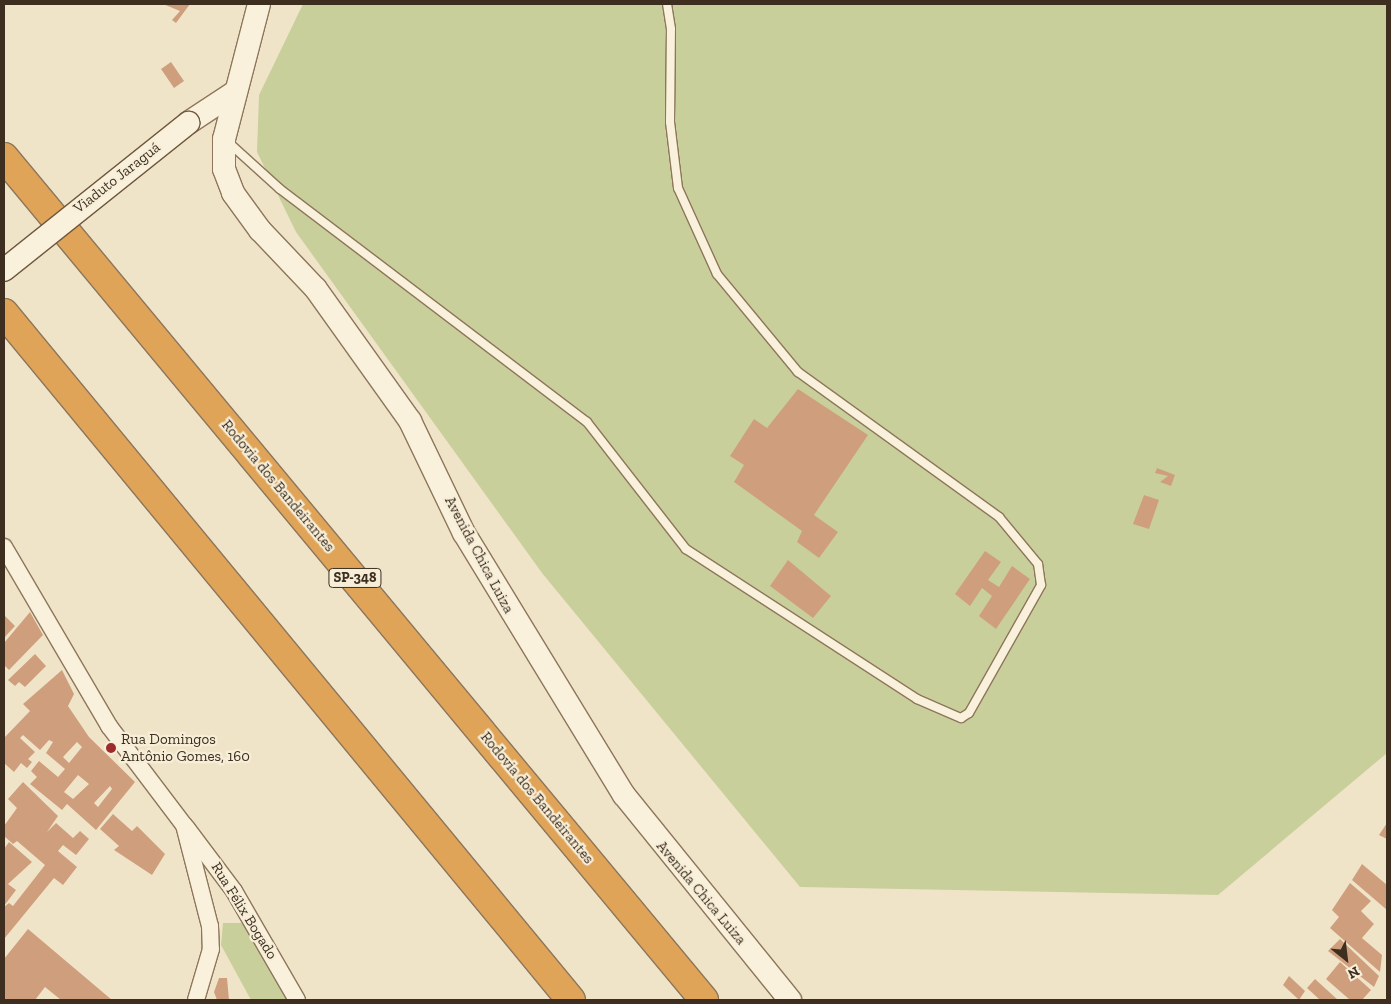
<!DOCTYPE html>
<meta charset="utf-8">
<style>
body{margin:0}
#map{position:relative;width:1391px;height:1004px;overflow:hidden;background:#f0e4c8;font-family:"Zilla Slab",serif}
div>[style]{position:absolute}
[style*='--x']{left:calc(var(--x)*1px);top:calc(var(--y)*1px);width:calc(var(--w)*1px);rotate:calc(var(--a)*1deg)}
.green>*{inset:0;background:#c9cf9b}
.building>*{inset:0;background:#cf9f7d}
.roads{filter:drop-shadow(1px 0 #8d765c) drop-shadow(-1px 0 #8d765c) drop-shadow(0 1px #8d765c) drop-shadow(0 -1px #8d765c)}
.service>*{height:8px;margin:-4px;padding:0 4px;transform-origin:4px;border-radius:4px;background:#faf1dc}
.minor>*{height:16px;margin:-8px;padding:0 8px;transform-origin:8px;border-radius:8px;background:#faf1dc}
.secondary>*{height:22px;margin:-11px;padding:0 11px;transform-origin:11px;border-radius:11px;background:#faf1dc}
.motorway>*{height:28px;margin:-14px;padding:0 14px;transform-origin:14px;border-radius:14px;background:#e0a458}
.bridges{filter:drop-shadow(1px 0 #6f573f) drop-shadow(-1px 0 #6f573f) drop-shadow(0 1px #6f573f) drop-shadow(0 -1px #6f573f)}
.secondary-bridge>*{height:22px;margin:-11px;padding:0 11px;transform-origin:11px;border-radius:11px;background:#faf1dc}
.dots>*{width:14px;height:14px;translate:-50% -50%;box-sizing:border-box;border:2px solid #f7eed8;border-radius:50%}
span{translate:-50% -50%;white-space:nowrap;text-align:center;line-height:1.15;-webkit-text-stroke:4.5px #f7eed8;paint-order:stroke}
.shield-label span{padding:1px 4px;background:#f7eed8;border:1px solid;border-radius:4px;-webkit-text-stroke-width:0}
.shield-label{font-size:14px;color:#3d2e20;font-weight:700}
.street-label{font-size:15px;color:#3d2e20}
.poi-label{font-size:15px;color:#3d2e20}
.left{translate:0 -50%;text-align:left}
.frame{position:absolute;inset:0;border:5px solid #3d2e20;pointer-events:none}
.north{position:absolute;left:1321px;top:934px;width:50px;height:50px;-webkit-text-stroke:4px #f7eed8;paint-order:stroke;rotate:151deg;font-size:14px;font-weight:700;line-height:20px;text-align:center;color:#3d2e20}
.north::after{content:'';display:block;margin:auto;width:18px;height:22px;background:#3d2e20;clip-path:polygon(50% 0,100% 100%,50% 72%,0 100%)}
</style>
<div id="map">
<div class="green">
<i style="clip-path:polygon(303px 4px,1387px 4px,1387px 753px,1218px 895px,800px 887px,542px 573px,296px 232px,257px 152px,259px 95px)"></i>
<i style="clip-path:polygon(223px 923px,244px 923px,294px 1000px,251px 1000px,221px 945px)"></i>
</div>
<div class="building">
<i style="clip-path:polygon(163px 4px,190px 4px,176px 23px,172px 20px,180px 11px)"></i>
<i style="clip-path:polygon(171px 62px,184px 81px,174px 88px,161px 69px)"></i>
<i style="clip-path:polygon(798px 389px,868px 435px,814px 515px,838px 532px,819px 558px,797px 542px,802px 531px,734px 482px,744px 465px,730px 456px,754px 419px,767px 428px)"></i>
<i style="clip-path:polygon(1157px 468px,1175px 475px,1171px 486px,1160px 482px,1168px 476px,1155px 473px)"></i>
<i style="clip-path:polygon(1144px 495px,1159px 500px,1149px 529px,1133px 524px)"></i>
<i style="clip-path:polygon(985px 551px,1001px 562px,988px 580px,999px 587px,1012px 566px,1030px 579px,996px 629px,979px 616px,992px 596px,982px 588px,970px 606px,955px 594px)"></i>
<i style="clip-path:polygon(788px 560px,831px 596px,813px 618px,770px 586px)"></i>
<i style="clip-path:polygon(30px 612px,43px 635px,9px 670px,4px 665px,4px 643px)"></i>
<i style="clip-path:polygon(4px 615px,15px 626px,4px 638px)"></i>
<i style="clip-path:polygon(35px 654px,46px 666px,25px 687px,19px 682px,15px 686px,8px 680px)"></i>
<i style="clip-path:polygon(evenodd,62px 670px,74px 694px,68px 706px,89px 737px,135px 782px,96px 830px,67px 804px,62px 810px,30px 784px,37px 777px,31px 771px,39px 761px,58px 777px,65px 769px,46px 753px,53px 742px,49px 740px,40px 750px,23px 735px,20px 738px,35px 752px,28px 759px,32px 762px,27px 768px,21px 763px,14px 772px,4px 763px,4px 738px,30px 711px,23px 704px,62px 670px,77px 742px,82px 747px,69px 763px,63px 757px,77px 742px,62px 670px,78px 775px,89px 784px,73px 799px,64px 792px,78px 775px,62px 670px,110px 786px,112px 789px,98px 807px,94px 803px,110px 786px)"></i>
<i style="clip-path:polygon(23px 782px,58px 816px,47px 832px,56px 823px,73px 838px,80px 831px,89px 839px,76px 855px,63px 845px,58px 851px,77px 867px,63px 885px,54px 878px,4px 939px,4px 907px,9px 903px,13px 906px,45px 865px,17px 841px,13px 844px,4px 836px,4px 826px,17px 808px,8px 799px)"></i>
<i style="clip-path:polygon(113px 814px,132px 831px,137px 826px,165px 854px,152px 875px,114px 850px,119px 846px,100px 829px)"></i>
<i style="clip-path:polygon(1387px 823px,1387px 839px,1379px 835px)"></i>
<i style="clip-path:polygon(9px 842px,32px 862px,8px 884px,16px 890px,4px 906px,4px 849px)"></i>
<i style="clip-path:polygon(1362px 864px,1387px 885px,1387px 910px,1352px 880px)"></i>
<i style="clip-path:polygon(1350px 883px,1371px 901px,1361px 911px,1374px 924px,1362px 938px,1382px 955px,1380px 972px,1330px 928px,1339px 917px,1332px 910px)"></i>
<i style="clip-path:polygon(28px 929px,112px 1000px,61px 1000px,45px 987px,35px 1000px,4px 1000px,4px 959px)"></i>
<i style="clip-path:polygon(1340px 939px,1379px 976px,1374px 987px,1328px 951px)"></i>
<i style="clip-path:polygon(1340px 962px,1371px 990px,1362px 1000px,1350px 1000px,1326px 979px)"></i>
<i style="clip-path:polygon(1289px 976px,1305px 991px,1299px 1000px,1283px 985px)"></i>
<i style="clip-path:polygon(219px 978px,227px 978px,229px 1000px,217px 1000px,214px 992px)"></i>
<i style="clip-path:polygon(1315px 979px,1338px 1000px,1320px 1000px,1307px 988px)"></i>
</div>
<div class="roads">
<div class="service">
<i style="--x:228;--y:142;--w:70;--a:42.1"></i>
<i style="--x:280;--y:189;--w:385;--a:37.2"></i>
<i style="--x:587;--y:422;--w:161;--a:52.1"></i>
<i style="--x:686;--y:549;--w:275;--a:33"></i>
<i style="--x:917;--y:699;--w:48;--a:23.4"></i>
<i style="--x:961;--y:718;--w:9;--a:-32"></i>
<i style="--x:969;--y:713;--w:147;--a:-60.6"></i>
<i style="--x:1041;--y:585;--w:21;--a:-98"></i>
<i style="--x:1038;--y:564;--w:61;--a:-129.7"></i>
<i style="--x:999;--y:517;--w:248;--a:-144.2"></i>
<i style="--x:798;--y:372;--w:127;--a:-129.6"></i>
<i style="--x:717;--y:274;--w:94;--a:-114.4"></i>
<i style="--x:678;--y:188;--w:66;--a:-96.9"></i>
<i style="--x:670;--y:122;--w:93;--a:-89.4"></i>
<i style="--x:671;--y:29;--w:25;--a:-99"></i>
</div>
<div class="minor">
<i style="--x:4;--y:547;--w:208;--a:59.6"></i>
<i style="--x:109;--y:726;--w:124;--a:52.9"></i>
<i style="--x:184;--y:825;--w:104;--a:75.6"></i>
<i style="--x:210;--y:926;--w:23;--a:88"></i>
<i style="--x:211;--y:949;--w:53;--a:106.4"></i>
<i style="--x:186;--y:827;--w:80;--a:53.1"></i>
<i style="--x:234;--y:891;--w:126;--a:60"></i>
</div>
<div class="secondary">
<i style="--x:259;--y:4;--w:139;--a:104.5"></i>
<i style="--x:224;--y:139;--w:30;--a:90"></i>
<i style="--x:224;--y:169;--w:26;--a:69"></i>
<i style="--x:233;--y:193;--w:46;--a:53.9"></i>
<i style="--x:260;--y:230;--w:81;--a:46.5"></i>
<i style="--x:316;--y:289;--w:162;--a:54.5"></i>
<i style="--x:410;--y:421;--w:124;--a:64.3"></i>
<i style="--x:464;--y:533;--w:307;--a:58.6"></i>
<i style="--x:624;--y:795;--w:264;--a:51"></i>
<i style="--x:188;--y:123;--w:56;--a:-33.4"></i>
</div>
<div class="motorway">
<i style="--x:4;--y:157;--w:1096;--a:50.29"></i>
<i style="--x:4;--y:313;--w:891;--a:50.47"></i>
</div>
</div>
<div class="bridges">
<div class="secondary-bridge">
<i style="--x:4;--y:270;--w:236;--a:-38.6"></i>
</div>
</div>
<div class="dots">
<i style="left:111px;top:748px;background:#9e2a2b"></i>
</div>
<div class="shield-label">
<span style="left:355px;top:578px">SP-348</span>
</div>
<div class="street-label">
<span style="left:117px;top:178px;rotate:-38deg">Viaduto Jaraguá</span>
<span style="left:278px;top:486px;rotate:50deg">Rodovia dos Bandeirantes</span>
<span style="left:479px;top:555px;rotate:62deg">Avenida Chica Luiza</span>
<span style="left:537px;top:798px;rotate:50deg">Rodovia dos Bandeirantes</span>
<span style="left:701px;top:893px;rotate:50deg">Avenida Chica Luiza</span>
<span style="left:244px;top:911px;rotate:58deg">Rua Félix Bogado</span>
</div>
<div class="poi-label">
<span class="left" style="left:121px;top:748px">Rua Domingos<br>Antônio Gomes, 160</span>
</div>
<div class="frame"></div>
<div class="north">N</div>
</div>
